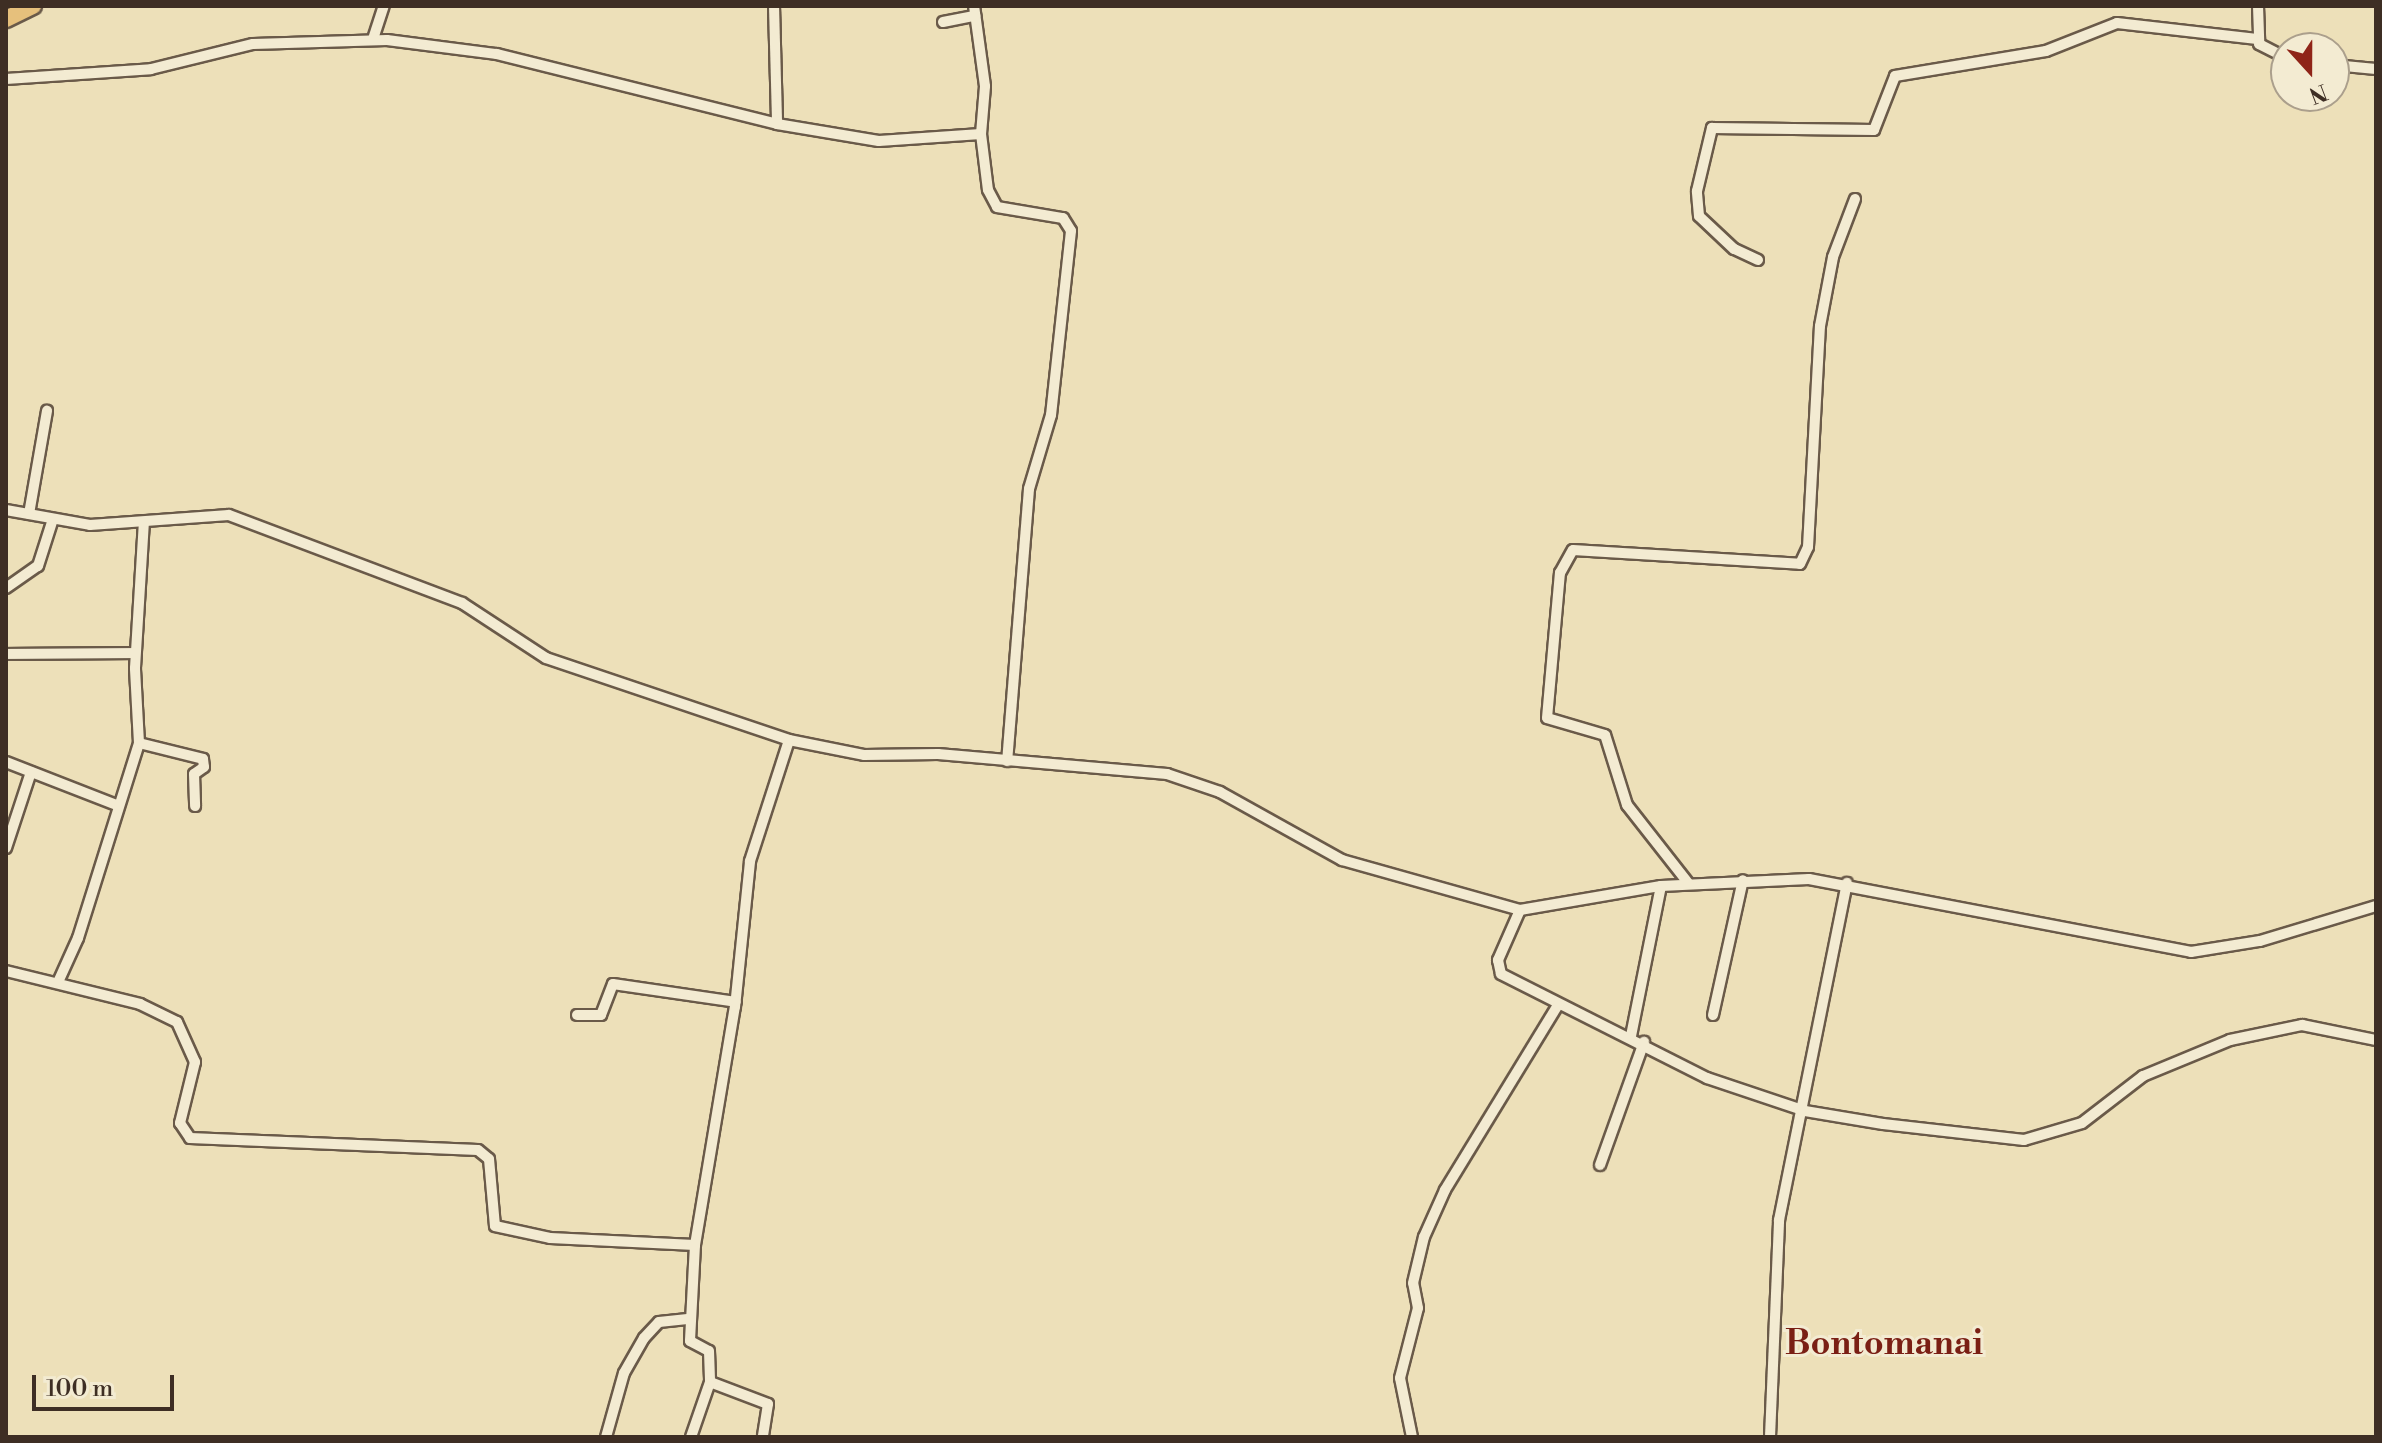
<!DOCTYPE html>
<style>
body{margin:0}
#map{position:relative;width:2382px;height:1443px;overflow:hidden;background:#ede0b9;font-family:"Libre Bodoni",serif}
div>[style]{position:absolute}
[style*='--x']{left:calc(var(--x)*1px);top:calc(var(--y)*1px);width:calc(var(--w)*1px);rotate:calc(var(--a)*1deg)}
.roads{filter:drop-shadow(2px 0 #6a5a49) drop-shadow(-2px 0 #6a5a49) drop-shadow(0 2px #6a5a49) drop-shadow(0 -2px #6a5a49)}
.street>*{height:10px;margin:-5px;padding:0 5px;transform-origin:5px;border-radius:5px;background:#f3ebd2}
.primary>*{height:16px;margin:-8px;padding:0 8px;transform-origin:8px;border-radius:8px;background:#e6c07c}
span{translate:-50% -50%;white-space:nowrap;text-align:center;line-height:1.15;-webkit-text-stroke:6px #f3ebd2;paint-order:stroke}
.quarter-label{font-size:34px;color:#7a1f14;font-weight:700}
.frame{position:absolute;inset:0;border:8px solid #3e2e24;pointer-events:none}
.north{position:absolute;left:2270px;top:32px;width:80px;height:80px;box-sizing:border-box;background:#f3ebd2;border:2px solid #ab9f8c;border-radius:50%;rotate:159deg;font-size:22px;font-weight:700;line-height:32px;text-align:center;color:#3e2e24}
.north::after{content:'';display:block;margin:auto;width:28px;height:36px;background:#8f2418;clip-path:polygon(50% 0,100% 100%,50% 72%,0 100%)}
.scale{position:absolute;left:32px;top:1375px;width:142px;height:36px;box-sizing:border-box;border:4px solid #3e2e24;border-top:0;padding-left:10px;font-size:24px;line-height:28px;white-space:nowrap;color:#3e2e24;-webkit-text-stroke:6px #f3ebd2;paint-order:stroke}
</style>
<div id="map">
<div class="roads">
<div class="street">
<i style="--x:774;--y:6;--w:118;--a:88.5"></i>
<i style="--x:777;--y:124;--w:103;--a:9.5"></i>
<i style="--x:879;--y:141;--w:102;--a:-3.9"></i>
<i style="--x:981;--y:134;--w:48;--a:-85.2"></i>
<i style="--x:985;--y:86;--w:81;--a:-97.8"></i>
<i style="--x:2258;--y:6;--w:38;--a:88"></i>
<i style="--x:2259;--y:44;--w:30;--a:27"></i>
<i style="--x:943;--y:22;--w:33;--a:-11"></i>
<i style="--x:373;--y:39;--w:35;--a:-72"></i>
<i style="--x:2334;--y:65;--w:42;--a:5.4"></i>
<i style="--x:6;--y:79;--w:145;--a:-3.9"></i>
<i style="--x:151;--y:69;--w:105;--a:-13.8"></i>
<i style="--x:253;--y:44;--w:134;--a:-1.7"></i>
<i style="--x:387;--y:40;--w:111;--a:7.3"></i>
<i style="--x:497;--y:54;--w:289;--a:14"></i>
<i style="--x:981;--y:134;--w:56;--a:82.9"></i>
<i style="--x:988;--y:190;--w:19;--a:62"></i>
<i style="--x:997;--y:207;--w:67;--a:9.5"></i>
<i style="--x:1063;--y:218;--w:15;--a:58"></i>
<i style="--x:1071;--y:231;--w:185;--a:96.2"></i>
<i style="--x:1051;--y:415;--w:77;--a:106.6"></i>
<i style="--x:1029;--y:489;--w:273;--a:94.6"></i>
<i style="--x:1758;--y:260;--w:26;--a:-155"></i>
<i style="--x:1734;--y:249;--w:48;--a:-136.7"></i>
<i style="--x:1699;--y:216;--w:25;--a:-95"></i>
<i style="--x:1697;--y:191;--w:65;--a:-76.6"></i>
<i style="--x:1712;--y:128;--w:162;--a:0.7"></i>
<i style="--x:1874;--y:130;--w:58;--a:-68.7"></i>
<i style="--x:1895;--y:76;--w:153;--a:-9.4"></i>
<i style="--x:2046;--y:51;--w:76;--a:-21.5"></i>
<i style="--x:2117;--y:23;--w:141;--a:6.5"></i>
<i style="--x:6;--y:510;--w:85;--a:10.1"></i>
<i style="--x:90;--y:525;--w:139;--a:-4.1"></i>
<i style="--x:229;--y:515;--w:249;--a:20.7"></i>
<i style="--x:462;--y:603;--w:100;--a:33.2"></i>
<i style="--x:546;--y:658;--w:256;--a:18.6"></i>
<i style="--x:789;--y:740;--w:76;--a:11.3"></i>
<i style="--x:864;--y:755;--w:74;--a:-0.8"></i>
<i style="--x:938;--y:754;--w:230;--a:5"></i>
<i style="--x:1167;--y:774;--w:56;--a:18.8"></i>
<i style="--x:1220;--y:792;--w:140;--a:29.1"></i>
<i style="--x:1342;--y:860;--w:185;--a:15.7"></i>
<i style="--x:1520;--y:910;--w:143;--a:-9.7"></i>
<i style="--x:1661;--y:886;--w:148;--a:-2.7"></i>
<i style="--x:1809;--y:879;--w:389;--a:10.8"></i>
<i style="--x:2191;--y:952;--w:70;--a:-9.1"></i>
<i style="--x:2260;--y:941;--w:121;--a:-16.8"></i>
<i style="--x:29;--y:514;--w:105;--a:-80.1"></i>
<i style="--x:6;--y:588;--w:39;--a:-35"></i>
<i style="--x:38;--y:566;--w:49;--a:-72.3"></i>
<i style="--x:6;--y:654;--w:129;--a:-0.4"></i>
<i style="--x:139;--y:743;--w:66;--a:14"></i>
<i style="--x:203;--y:759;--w:8;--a:83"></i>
<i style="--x:204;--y:767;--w:12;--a:145"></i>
<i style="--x:194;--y:774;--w:32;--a:88"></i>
<i style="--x:6;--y:762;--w:121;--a:21.3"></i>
<i style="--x:6;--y:848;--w:80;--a:-71.8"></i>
<i style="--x:1689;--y:884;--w:100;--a:-128.1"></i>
<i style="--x:1627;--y:805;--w:73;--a:-107.4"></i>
<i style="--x:1605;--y:735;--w:60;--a:-163.7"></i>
<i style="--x:1547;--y:718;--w:146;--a:-84.9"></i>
<i style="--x:1560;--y:573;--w:26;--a:-61"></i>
<i style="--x:1573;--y:550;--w:227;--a:3.5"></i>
<i style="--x:1800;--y:564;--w:19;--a:-65"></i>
<i style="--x:1808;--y:547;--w:221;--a:-86.9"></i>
<i style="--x:1820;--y:326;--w:70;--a:-79.3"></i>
<i style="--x:1833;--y:257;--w:62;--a:-69.2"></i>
<i style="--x:1520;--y:910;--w:55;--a:113.7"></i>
<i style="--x:1498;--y:960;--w:14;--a:78"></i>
<i style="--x:1501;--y:974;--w:231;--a:26.8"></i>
<i style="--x:1707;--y:1078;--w:103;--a:18.6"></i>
<i style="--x:1805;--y:1111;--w:79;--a:9.5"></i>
<i style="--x:1883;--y:1124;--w:142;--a:6.5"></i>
<i style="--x:2024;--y:1140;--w:60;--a:-16.3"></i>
<i style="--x:2082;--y:1123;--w:77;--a:-37.6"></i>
<i style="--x:2143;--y:1076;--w:94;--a:-22.5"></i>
<i style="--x:2230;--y:1040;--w:74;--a:-11.8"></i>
<i style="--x:2302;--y:1025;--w:76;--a:11.5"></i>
<i style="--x:6;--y:971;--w:138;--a:13.8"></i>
<i style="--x:140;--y:1004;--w:41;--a:25.9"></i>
<i style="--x:177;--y:1022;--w:44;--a:65.8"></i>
<i style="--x:195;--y:1062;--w:63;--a:103.8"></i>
<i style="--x:180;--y:1123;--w:18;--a:56"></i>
<i style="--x:190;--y:1138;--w:288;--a:2.4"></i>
<i style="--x:478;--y:1150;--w:14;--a:39"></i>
<i style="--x:489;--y:1159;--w:67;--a:84.9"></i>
<i style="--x:495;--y:1226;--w:56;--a:12.3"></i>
<i style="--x:550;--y:1238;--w:145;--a:2.8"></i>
<i style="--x:695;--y:1245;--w:241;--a:-80.5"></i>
<i style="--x:735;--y:1007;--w:147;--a:-84.1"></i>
<i style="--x:750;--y:861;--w:127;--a:-72.1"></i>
<i style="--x:59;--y:980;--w:46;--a:-65.7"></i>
<i style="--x:78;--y:938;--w:204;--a:-72.6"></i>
<i style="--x:139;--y:743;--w:75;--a:-93.1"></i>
<i style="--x:135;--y:668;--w:146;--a:-86.5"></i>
<i style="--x:577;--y:1015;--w:24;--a:0"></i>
<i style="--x:601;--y:1015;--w:33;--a:-69"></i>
<i style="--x:613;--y:984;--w:124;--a:8.3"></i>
<i style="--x:1713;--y:1015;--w:138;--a:-77.5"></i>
<i style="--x:1631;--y:1036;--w:153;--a:-78.7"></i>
<i style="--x:1600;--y:1165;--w:131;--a:-70.3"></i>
<i style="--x:695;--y:1245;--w:96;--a:93"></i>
<i style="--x:690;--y:1341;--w:21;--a:28"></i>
<i style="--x:709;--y:1351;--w:31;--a:88"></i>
<i style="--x:710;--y:1382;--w:62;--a:20.8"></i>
<i style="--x:768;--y:1404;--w:33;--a:99"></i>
<i style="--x:606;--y:1437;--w:66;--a:-74.3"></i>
<i style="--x:624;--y:1373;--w:40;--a:-60.3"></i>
<i style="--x:644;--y:1338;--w:22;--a:-47"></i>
<i style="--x:659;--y:1322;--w:31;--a:-6"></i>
<i style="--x:691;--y:1437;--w:58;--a:-70.9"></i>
<i style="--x:1412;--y:1437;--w:60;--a:-101.5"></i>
<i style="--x:1400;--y:1378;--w:72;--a:-75.6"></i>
<i style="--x:1418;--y:1308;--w:25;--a:-101"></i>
<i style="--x:1413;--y:1283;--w:47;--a:-76.6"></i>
<i style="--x:1424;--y:1237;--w:51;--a:-65.9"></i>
<i style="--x:1445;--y:1190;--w:217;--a:-58.6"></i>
<i style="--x:1770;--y:1437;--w:217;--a:-87.6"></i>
<i style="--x:1779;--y:1220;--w:344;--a:-78.6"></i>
</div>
<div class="primary">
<i style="--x:6;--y:19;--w:30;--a:-26"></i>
</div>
</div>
<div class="quarter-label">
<span style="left:1884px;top:1345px">Bontomanai</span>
</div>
<div class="frame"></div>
<div class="north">N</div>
<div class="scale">100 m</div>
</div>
